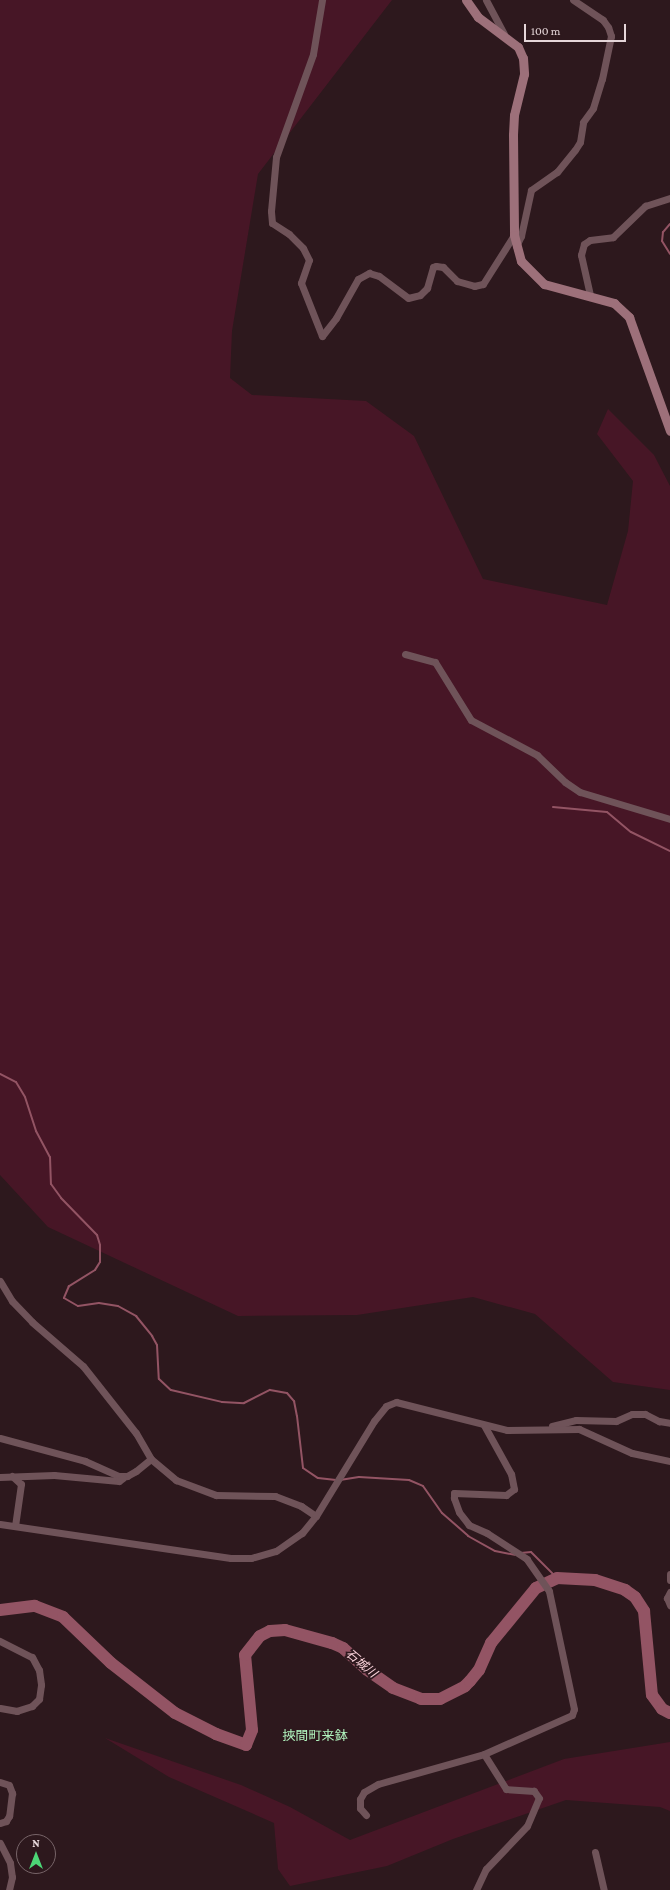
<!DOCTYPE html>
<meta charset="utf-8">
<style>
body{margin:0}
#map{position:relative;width:670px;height:1890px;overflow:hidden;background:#2d181d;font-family:"Crimson Pro","Noto Sans JP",serif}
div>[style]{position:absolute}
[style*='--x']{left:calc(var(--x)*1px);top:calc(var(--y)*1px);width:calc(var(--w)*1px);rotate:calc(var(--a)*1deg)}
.green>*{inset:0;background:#471626}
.stream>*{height:2px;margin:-1px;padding:0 1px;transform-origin:1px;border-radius:1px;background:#935464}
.river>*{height:12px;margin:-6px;padding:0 6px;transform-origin:6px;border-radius:6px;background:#935464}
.street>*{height:7px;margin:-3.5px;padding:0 3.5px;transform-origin:3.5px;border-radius:3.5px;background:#6f5359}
.secondary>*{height:9px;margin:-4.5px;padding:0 4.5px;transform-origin:4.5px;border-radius:4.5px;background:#9d707a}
span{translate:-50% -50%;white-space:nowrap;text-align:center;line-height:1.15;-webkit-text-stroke:3.5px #2d181d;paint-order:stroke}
.water-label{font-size:12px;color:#fcd4dc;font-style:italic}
.quarter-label{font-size:13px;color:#b1f4be}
.north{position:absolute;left:16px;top:1834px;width:40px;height:40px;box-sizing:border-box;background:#2d181d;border:1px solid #776468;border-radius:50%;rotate:0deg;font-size:11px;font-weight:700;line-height:16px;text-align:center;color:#e5d6d9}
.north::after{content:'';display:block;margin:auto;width:14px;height:18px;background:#4cd676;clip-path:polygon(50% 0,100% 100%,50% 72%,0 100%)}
.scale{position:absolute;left:524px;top:24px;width:102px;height:18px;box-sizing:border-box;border:2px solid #e5d6d9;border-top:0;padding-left:5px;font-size:12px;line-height:14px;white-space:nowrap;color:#e5d6d9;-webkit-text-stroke:3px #2d181d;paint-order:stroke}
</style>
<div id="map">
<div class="green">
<i style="clip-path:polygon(0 0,392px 0,258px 174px,232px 331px,230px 378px,252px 395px,366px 401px,414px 436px,483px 579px,607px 605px,628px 531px,633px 481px,597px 434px,608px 409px,654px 455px,670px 486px,670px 1390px,613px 1382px,535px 1314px,473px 1297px,357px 1315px,238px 1316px,48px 1227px,0 1175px)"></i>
<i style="clip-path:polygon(105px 1738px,241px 1785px,290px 1807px,350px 1840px,564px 1759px,670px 1742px,670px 1811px,660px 1807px,566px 1800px,453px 1839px,387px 1866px,290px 1886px,278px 1869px,274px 1823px,169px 1777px)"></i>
</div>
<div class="stream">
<i style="--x:670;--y:224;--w:11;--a:131"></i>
<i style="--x:663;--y:232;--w:9;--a:96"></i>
<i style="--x:662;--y:241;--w:15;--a:58"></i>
<i style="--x:553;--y:807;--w:54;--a:5.3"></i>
<i style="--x:607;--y:812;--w:31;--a:40"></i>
<i style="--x:631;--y:832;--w:43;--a:26"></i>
<i style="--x:0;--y:1074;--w:18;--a:27"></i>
<i style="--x:16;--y:1082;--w:17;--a:59"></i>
<i style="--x:25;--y:1097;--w:36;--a:72"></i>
<i style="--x:36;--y:1131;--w:30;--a:62"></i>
<i style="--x:50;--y:1157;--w:27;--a:88"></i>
<i style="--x:51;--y:1184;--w:17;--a:54"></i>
<i style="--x:61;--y:1198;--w:52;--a:45.8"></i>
<i style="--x:97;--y:1235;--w:10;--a:73"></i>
<i style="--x:100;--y:1245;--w:17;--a:90"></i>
<i style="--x:100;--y:1262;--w:9;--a:122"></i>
<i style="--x:95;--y:1270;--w:31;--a:148"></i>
<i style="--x:69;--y:1286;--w:13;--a:113"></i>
<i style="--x:64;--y:1298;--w:16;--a:30"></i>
<i style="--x:78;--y:1306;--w:21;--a:-8"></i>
<i style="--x:99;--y:1303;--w:19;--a:9"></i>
<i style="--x:118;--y:1306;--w:21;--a:29"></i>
<i style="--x:136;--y:1316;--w:26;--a:51"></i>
<i style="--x:152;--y:1336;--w:10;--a:61"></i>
<i style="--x:157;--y:1345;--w:34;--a:87"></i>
<i style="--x:159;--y:1379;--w:16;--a:43"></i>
<i style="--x:171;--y:1390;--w:52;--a:13.2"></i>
<i style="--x:222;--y:1402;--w:22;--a:3"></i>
<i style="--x:244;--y:1403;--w:29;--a:-27"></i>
<i style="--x:270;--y:1390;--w:17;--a:10"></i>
<i style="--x:287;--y:1393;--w:11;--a:49"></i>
<i style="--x:294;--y:1401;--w:15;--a:79"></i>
<i style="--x:297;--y:1416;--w:52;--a:83.4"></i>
<i style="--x:303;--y:1468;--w:18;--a:34"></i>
<i style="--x:318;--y:1478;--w:18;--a:6"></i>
<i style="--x:340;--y:1480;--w:19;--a:-9"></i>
<i style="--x:359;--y:1477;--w:50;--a:3.4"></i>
<i style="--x:409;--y:1480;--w:15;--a:23"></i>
<i style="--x:423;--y:1486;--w:33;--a:55"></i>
<i style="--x:442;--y:1513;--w:35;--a:41"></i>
<i style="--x:468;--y:1536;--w:31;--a:29"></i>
<i style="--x:495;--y:1551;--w:20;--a:11"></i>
<i style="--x:521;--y:1553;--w:10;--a:-6"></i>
<i style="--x:531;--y:1552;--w:37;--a:45"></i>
</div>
<div class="river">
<i style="--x:0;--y:1610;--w:35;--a:-7"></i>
<i style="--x:35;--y:1606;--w:30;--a:21"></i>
<i style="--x:63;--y:1617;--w:66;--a:43.8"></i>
<i style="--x:111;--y:1663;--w:81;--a:38"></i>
<i style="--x:175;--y:1713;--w:46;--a:27.1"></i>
<i style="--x:216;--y:1734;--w:32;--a:20"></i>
<i style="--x:246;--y:1745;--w:16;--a:-68"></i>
<i style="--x:252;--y:1730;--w:75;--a:-95.3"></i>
<i style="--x:245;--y:1655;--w:24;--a:-52"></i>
<i style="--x:260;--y:1636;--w:11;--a:-27"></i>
<i style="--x:270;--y:1631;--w:15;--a:-4"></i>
<i style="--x:285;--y:1630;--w:49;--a:15.5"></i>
<i style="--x:332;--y:1643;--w:12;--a:24"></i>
<i style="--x:343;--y:1648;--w:31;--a:42"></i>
<i style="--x:366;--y:1669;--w:33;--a:35"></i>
<i style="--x:393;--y:1688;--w:30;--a:21"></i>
<i style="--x:421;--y:1699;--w:19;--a:0"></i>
<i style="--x:440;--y:1699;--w:28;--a:-27"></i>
<i style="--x:465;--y:1686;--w:7;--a:-45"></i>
<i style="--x:470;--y:1681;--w:14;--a:-51"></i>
<i style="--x:479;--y:1670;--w:30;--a:-66"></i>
<i style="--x:491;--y:1643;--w:71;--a:-50.7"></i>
<i style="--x:536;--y:1588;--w:23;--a:-25"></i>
<i style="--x:557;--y:1578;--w:38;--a:3"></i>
<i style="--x:595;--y:1580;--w:32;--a:18"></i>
<i style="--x:625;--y:1590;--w:12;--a:35"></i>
<i style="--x:635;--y:1597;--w:17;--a:57"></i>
<i style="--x:644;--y:1611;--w:84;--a:84.6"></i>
<i style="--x:652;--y:1695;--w:17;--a:54"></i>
<i style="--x:662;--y:1709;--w:9;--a:27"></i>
</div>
<div class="street">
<i style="--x:486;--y:0;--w:38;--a:62"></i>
<i style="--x:516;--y:246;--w:11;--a:-63"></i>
<i style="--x:521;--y:236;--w:47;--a:-77.7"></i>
<i style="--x:531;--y:190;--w:32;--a:-35"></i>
<i style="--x:557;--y:172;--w:28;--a:-51"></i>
<i style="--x:575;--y:150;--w:9;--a:-58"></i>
<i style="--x:580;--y:142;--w:20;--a:-81"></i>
<i style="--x:583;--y:122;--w:17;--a:-54"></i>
<i style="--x:593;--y:108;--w:30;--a:-73"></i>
<i style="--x:602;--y:79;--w:44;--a:-78.2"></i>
<i style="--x:611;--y:36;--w:9;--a:-108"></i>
<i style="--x:608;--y:27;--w:9;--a:-126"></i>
<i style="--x:603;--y:20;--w:36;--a:-146"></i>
<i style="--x:590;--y:295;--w:41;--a:-102.7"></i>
<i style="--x:581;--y:255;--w:11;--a:-75"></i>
<i style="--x:584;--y:244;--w:7;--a:-34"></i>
<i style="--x:590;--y:240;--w:23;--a:-7"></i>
<i style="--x:613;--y:237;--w:45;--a:-44.1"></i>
<i style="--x:645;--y:206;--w:26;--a:-18"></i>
<i style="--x:322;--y:336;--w:57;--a:-111.6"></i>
<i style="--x:301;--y:283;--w:24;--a:-71"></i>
<i style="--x:309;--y:260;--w:13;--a:-117"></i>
<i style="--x:303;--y:248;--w:20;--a:-135"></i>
<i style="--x:289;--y:234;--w:20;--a:-147"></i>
<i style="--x:272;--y:223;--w:12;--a:-95"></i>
<i style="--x:271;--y:211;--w:54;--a:-84.7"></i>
<i style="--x:276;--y:157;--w:109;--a:-70.2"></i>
<i style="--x:313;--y:54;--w:55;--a:-80.5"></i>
<i style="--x:322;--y:336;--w:23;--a:-52"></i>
<i style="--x:336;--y:318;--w:45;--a:-60.6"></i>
<i style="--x:358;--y:279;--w:13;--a:-29"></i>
<i style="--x:369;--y:273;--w:10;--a:17"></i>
<i style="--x:379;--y:276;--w:36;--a:37"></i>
<i style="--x:408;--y:298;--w:12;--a:-14"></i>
<i style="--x:420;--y:295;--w:10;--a:-45"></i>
<i style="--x:427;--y:288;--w:22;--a:-74"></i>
<i style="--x:433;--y:267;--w:3;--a:-18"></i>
<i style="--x:436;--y:266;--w:7;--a:8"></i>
<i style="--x:443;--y:267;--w:20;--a:45"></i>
<i style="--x:457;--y:281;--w:18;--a:16"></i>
<i style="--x:474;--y:286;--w:9;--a:-13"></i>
<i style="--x:483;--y:284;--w:58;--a:-57.7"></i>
<i style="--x:405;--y:654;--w:31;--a:15"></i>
<i style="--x:435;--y:662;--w:68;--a:58.2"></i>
<i style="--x:471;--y:720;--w:75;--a:27.9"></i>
<i style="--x:537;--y:755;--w:39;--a:44"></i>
<i style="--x:565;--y:782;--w:18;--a:34"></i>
<i style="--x:580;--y:792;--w:94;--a:16.7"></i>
<i style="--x:0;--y:1281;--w:23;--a:59"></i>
<i style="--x:12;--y:1301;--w:29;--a:46"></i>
<i style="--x:32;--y:1322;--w:67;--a:40.8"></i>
<i style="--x:83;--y:1366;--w:85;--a:51.7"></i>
<i style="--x:136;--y:1433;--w:30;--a:60"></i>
<i style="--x:151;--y:1459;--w:33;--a:40"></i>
<i style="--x:176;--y:1480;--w:43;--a:20.6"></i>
<i style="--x:216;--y:1495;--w:59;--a:1"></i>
<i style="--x:275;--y:1496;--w:28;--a:21"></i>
<i style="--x:301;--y:1506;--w:18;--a:34"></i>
<i style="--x:552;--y:1426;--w:25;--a:-14"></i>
<i style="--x:576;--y:1420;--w:40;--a:1.4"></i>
<i style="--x:616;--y:1421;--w:17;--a:-24"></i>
<i style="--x:632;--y:1414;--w:13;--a:0"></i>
<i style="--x:645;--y:1414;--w:16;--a:27"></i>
<i style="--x:659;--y:1421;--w:11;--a:10"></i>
<i style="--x:0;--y:1438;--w:88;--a:15.1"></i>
<i style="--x:85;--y:1461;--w:36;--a:24"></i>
<i style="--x:118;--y:1476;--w:9;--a:0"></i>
<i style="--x:127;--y:1476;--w:10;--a:-29"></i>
<i style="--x:136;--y:1471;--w:19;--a:-39"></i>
<i style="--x:12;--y:1476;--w:12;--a:42"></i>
<i style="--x:21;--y:1484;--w:42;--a:98.1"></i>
<i style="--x:0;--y:1477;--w:54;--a:-2.1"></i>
<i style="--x:54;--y:1475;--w:65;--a:5.3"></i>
<i style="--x:119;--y:1481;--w:5;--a:-37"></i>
<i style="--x:0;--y:1524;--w:233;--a:8.4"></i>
<i style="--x:231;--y:1558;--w:20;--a:0"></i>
<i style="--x:251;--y:1558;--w:26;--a:-16"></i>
<i style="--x:276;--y:1551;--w:32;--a:-35"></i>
<i style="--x:302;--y:1533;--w:22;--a:-51"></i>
<i style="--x:316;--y:1516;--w:111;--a:-58.6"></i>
<i style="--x:374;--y:1421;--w:19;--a:-51"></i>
<i style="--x:386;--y:1406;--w:11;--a:-22"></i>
<i style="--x:396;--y:1402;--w:114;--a:14.2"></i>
<i style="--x:507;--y:1430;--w:72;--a:-0.8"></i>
<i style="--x:579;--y:1429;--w:58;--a:24.4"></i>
<i style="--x:632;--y:1453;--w:39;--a:12"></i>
<i style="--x:670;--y:1574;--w:6;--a:90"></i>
<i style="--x:670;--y:1592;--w:7;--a:117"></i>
<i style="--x:667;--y:1598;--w:8;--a:67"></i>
<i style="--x:0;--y:1641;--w:36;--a:27"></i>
<i style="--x:32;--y:1657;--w:15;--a:62"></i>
<i style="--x:39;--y:1670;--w:15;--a:82"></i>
<i style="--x:41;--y:1685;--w:14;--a:98"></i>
<i style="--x:39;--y:1699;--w:10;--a:135"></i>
<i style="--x:32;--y:1706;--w:16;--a:162"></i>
<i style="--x:17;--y:1711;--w:17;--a:-170"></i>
<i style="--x:0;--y:1782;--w:9;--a:18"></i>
<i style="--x:9;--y:1785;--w:9;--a:69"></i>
<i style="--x:12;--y:1793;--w:23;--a:97"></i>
<i style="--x:9;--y:1816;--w:6;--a:121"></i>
<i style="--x:6;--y:1821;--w:6;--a:162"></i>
<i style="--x:366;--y:1815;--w:9;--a:-131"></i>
<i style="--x:360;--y:1808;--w:9;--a:-90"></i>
<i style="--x:360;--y:1799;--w:8;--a:-60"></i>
<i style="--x:364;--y:1792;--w:16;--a:-30"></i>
<i style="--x:378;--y:1784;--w:110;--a:-15.8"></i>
<i style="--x:484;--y:1754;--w:96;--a:-23.9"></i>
<i style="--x:572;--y:1715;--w:6;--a:-72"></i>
<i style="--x:574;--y:1709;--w:121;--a:-102"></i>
<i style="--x:549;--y:1591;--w:39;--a:-125"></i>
<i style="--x:527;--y:1559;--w:48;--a:-147"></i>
<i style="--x:487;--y:1533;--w:20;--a:-156"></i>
<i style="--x:469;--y:1525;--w:16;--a:-128"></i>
<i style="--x:459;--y:1512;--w:15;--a:-110"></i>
<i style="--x:454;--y:1498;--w:5;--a:-90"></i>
<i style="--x:454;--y:1493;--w:52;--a:2.2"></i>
<i style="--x:506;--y:1495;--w:10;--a:-37"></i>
<i style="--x:514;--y:1489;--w:15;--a:-101"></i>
<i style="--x:511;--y:1474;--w:56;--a:-118.9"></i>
<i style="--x:0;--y:1843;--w:22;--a:63"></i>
<i style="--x:10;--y:1863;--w:14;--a:82"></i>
<i style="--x:12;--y:1877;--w:13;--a:103"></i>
<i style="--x:595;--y:1852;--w:39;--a:77"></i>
<i style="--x:476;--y:1890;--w:23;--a:-65"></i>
<i style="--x:486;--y:1869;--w:59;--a:-46.4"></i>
<i style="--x:527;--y:1826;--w:30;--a:-67"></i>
<i style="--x:539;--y:1798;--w:9;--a:-126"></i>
<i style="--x:534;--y:1791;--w:28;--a:-176"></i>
<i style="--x:506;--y:1789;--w:41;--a:-122.2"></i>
</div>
<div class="secondary">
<i style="--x:466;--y:0;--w:21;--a:55"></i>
<i style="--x:478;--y:17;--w:50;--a:36.9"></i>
<i style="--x:518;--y:47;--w:12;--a:66"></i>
<i style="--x:523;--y:58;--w:16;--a:86"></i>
<i style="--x:524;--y:74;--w:42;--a:103.7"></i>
<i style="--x:514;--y:115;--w:20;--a:93"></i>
<i style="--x:513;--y:135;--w:100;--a:89.4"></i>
<i style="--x:514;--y:235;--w:27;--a:75"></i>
<i style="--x:521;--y:261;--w:33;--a:45"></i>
<i style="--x:544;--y:284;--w:73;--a:15.2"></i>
<i style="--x:614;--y:303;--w:21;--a:43"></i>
<i style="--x:629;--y:317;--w:121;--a:70.2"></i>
</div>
<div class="water-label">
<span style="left:361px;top:1664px;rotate:40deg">石城川</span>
</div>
<div class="quarter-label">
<span style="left:315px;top:1736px">挾間町来鉢</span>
</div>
<div class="north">N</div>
<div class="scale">100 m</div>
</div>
